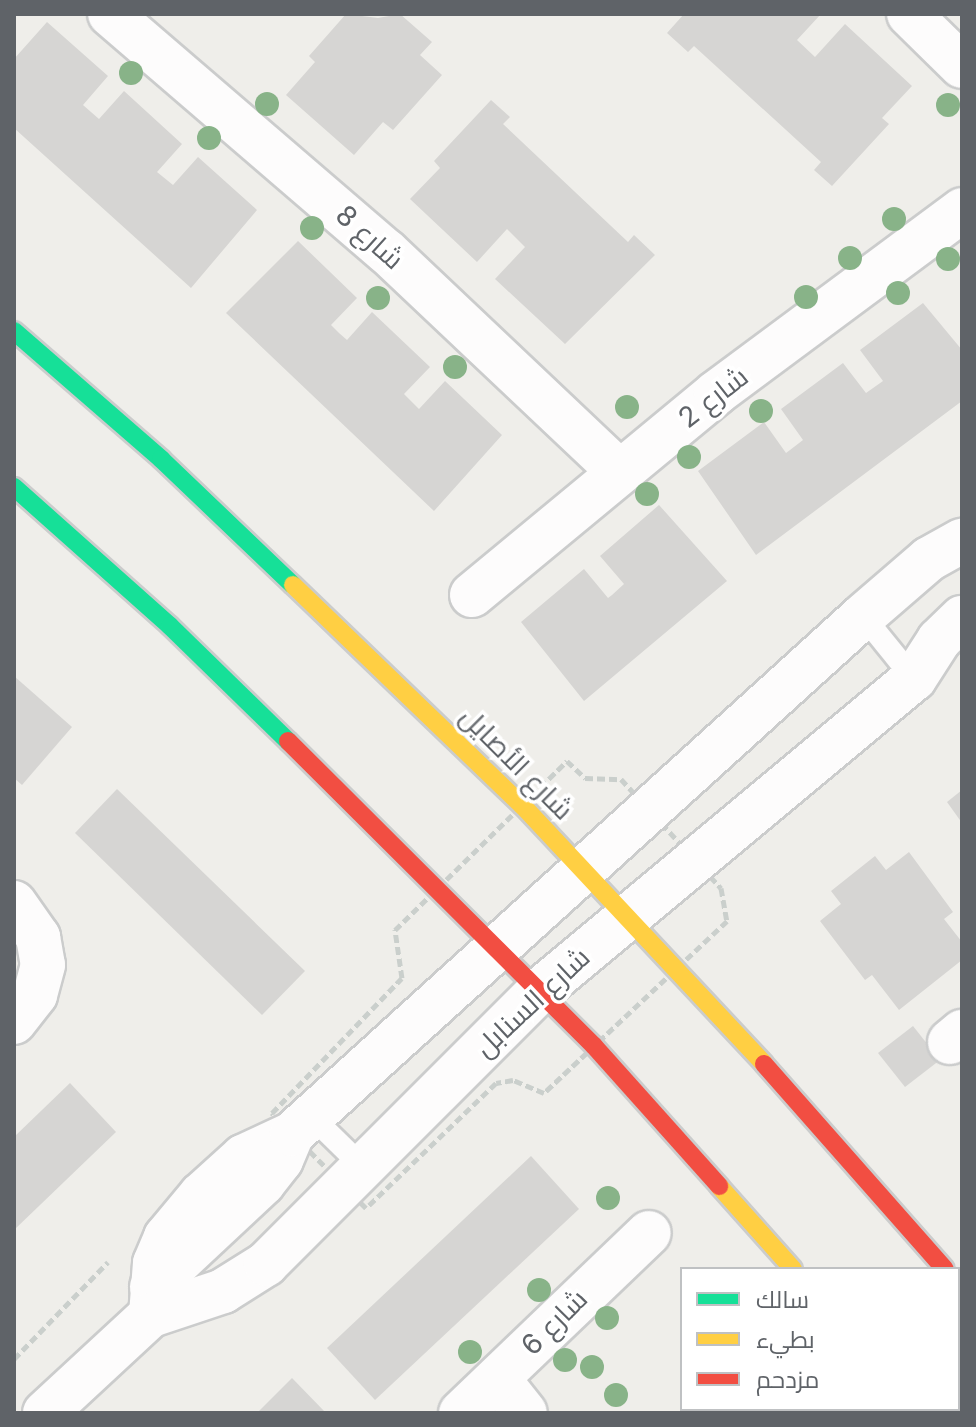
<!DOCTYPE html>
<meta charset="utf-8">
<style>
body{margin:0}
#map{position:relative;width:976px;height:1427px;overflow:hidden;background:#efeeea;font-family:Inter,Cairo,sans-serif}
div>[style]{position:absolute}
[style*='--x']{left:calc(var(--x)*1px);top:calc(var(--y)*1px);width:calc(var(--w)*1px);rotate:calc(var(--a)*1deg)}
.building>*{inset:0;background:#d6d5d3}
.path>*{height:5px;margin-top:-2.5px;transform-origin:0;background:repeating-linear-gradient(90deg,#cacfcc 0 8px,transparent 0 12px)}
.roads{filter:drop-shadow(2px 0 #cbcccc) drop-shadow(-2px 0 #cbcccc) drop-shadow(0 2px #cbcccc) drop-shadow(0 -2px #cbcccc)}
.lane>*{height:22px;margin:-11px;padding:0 11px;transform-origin:11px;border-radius:11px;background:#fdfcfc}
.street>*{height:44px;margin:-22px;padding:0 22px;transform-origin:22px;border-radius:22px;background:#fdfcfc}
.fast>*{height:18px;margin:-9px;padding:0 9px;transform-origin:9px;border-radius:9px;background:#16e098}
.slow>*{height:18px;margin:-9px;padding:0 9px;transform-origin:9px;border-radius:9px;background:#ffcf43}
.jam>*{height:18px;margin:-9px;padding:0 9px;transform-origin:9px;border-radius:9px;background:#f24e42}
.trees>*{width:24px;height:24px;margin:-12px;border-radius:50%;background:#88b388}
span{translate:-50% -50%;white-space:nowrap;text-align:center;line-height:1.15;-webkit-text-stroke:7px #fff;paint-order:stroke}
.street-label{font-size:28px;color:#5f6368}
.frame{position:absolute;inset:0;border:16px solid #5f6368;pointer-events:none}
.legend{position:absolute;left:680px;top:1267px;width:280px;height:144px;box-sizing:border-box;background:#fff;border:2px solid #bfc1c3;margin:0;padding:10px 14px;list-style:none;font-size:24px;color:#5f6368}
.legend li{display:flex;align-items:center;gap:16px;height:40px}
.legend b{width:40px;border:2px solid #bfc1c3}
</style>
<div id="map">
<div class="building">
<i style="clip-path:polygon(346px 14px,378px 18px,400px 14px,432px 42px,420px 55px,442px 75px,393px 130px,383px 122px,354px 155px,286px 95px,315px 62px,309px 56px)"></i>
<i style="clip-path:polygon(684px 14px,821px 14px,797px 40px,815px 57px,845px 24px,912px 86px,882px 118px,889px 124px,832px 186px,814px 170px,821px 162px,694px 46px,688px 52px,667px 33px)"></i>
<i style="clip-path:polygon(47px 22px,108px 76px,83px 105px,99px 119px,124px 91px,182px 144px,157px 172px,173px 185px,198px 157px,257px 210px,191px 288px,14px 128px,14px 59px)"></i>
<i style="clip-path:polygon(491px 100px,510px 117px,503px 124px,628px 242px,634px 235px,655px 255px,565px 344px,495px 279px,525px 247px,507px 229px,477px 262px,410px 199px,440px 168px,434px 161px)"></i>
<i style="clip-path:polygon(298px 241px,357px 298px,331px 325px,339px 333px,347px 340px,372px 312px,430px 367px,404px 394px,419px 409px,445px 381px,502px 435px,434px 511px,226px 313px)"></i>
<i style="clip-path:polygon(923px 303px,962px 350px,962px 401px,756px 555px,698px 471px,764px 422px,786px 453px,790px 450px,803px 440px,781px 409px,843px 363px,866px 393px,883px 381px,860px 350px)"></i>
<i style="clip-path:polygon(659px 505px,727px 581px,584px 701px,521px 622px,584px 569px,608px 598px,612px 595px,624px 584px,600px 556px)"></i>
<i style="clip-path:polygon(14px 676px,72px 727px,22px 785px,14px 778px)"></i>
<i style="clip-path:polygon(117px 789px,305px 971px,262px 1015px,75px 833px)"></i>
<i style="clip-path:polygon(962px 790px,962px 823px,947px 802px)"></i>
<i style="clip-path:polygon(909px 852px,953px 912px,944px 919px,962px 942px,962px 960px,899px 1010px,872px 975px,865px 980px,820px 921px,841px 904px,831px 891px,875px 856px,886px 870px)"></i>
<i style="clip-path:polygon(913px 1026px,940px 1060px,905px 1087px,878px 1053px)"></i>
<i style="clip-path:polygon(70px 1083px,116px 1132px,14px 1230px,14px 1137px)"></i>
<i style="clip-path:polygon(531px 1156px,579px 1209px,375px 1400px,327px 1348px)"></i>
<i style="clip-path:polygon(292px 1378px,326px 1413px,257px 1413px)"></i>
</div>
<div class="path">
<i style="--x:567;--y:761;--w:25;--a:43"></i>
<i style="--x:585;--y:778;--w:36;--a:2"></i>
<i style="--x:621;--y:779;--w:148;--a:47.5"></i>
<i style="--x:721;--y:888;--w:34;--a:80"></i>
<i style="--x:727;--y:921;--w:251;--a:136.8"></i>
<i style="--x:544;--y:1093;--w:34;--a:-157"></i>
<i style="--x:513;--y:1080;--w:17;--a:170"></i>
<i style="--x:496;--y:1083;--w:180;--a:136.1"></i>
<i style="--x:366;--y:1208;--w:134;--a:-134.7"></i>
<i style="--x:272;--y:1113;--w:187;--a:-46.1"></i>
<i style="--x:402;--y:978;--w:49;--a:-98.3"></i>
<i style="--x:395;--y:930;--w:241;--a:-44.5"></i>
<i style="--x:14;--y:1359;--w:135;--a:-45.9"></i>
</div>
<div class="roads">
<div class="lane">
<i style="--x:863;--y:616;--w:81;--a:51"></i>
<i style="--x:311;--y:1116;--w:71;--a:44.4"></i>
</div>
<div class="street">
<i style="--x:110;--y:14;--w:364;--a:40.7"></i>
<i style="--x:386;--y:251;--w:320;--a:43.4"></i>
<i style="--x:909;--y:14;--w:74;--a:44.5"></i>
<i style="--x:472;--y:595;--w:317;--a:-39.6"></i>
<i style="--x:716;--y:393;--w:307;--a:-36.6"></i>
<i style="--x:14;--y:903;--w:42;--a:54.8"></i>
<i style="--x:38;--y:937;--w:28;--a:80"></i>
<i style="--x:43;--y:965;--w:31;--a:105"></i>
<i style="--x:35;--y:995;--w:34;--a:128"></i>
<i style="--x:950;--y:1042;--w:16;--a:-40"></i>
<i style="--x:152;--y:1287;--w:152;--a:-43.1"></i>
<i style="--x:263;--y:1183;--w:29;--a:-52"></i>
<i style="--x:281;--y:1160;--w:28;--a:-67"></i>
<i style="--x:151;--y:1315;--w:52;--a:-85.6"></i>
<i style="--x:155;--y:1263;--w:28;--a:-67"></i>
<i style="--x:166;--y:1237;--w:55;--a:-50.2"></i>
<i style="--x:201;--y:1195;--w:57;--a:-42.1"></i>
<i style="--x:243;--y:1157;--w:54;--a:-25.1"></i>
<i style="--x:292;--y:1134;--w:771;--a:-42.21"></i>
<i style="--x:863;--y:616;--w:87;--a:-40.8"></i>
<i style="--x:929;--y:559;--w:38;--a:-29"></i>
<i style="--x:498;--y:1379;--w:43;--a:51.5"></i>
<i style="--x:45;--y:1413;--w:144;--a:-42.8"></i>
<i style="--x:151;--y:1315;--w:76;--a:-18.4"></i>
<i style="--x:223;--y:1291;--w:51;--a:-32.1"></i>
<i style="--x:266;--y:1264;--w:386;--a:-45"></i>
<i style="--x:539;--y:991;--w:488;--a:-39.8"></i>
<i style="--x:914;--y:679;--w:46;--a:-57.3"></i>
<i style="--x:939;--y:640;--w:32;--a:-44"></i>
<i style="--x:461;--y:1413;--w:260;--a:-43.8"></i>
</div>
<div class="fast">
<i style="--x:14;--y:331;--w:195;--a:41"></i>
<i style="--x:161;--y:459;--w:182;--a:43.7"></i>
<i style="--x:14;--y:487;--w:209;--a:41.7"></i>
<i style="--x:170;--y:626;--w:165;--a:44.3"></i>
<i style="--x:911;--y:1409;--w:5;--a:53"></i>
</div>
<div class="slow">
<i style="--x:293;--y:585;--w:318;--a:43.9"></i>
<i style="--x:522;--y:805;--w:354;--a:46.9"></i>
<i style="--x:719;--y:1186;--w:111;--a:48.3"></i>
</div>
<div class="jam">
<i style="--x:288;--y:741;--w:432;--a:44.9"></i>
<i style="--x:594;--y:1046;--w:188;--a:48.2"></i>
<i style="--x:764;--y:1064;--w:273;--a:48.6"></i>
</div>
</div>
<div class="trees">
<i style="left:131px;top:73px"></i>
<i style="left:267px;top:104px"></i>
<i style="left:948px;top:105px"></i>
<i style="left:209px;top:138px"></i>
<i style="left:894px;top:219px"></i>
<i style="left:312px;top:228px"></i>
<i style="left:850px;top:258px"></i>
<i style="left:948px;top:259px"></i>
<i style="left:898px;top:293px"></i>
<i style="left:806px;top:297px"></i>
<i style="left:378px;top:298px"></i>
<i style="left:455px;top:367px"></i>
<i style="left:627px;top:407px"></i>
<i style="left:761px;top:411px"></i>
<i style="left:689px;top:457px"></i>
<i style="left:647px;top:494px"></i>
<i style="left:608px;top:1198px"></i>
<i style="left:539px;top:1290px"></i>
<i style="left:607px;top:1318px"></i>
<i style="left:470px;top:1352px"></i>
<i style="left:565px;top:1360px"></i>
<i style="left:592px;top:1367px"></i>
<i style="left:616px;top:1395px"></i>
</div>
<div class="street-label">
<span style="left:370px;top:237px;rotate:42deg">شارع 8</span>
<span style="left:713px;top:397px;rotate:-38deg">شارع 2</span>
<span style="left:517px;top:763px;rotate:45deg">شارع الأصايل</span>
<span style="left:532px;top:1002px;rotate:-43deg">شارع السنابل</span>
<span style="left:554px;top:1322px;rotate:-45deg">شارع 6</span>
</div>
<div class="frame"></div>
<ul class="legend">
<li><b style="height:10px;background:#16e098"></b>سالك</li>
<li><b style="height:10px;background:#ffcf43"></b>بطيء</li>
<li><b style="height:10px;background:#f24e42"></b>مزدحم</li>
</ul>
</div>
